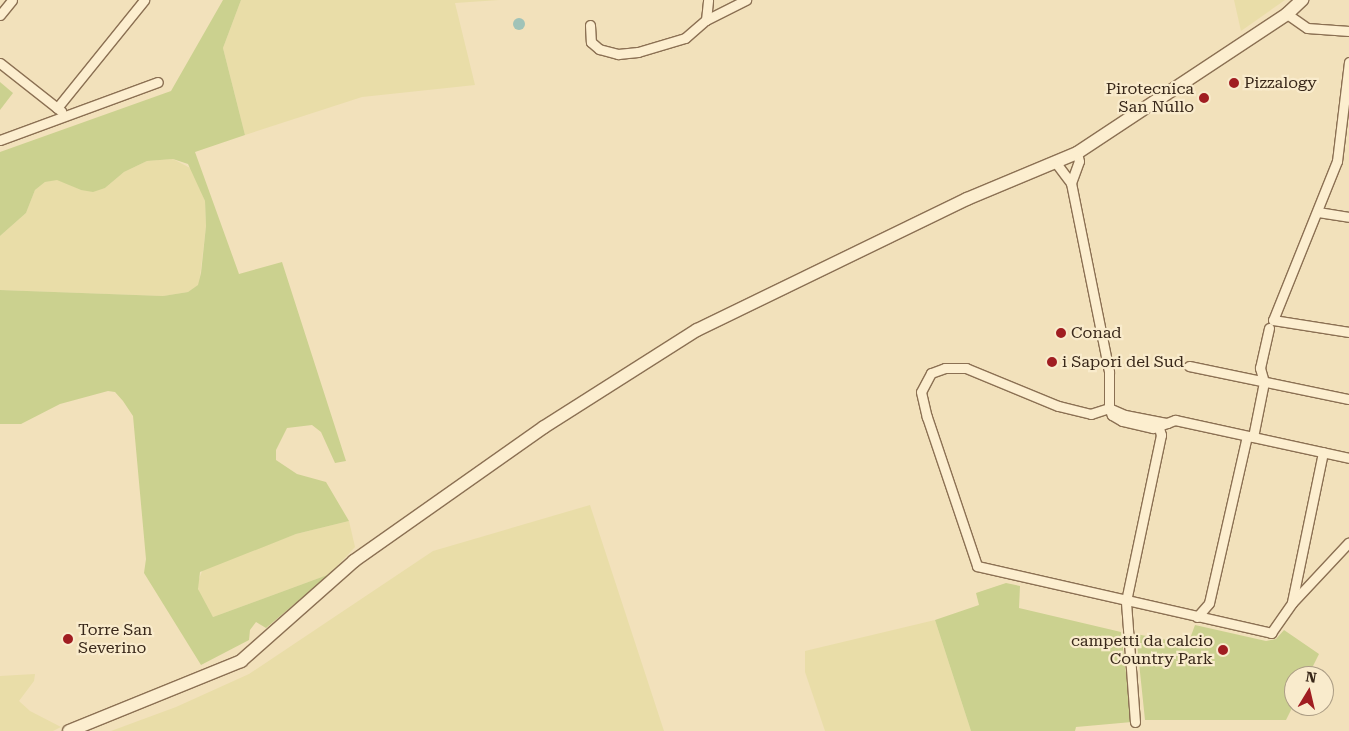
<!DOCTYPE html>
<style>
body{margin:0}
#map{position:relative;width:1349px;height:731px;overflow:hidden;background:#f2e1bb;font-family:"Roboto Serif",serif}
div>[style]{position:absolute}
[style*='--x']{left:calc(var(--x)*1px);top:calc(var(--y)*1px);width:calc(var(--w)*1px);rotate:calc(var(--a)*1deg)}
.farmland>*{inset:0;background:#e9dda8}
.green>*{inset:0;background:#cbd18f}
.water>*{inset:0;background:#a0c3b8}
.round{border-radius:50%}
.roads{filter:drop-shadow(1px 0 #8b7053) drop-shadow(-1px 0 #8b7053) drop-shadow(0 1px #8b7053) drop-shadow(0 -1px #8b7053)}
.street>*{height:9px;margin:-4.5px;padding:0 4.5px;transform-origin:4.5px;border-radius:4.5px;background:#fceecf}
.secondary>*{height:12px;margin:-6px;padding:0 6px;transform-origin:6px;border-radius:6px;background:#fceecf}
.dots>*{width:14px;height:14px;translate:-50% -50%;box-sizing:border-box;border:2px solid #f9ebcc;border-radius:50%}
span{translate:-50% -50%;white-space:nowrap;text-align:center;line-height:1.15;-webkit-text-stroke:4.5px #f9ebcc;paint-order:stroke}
.poi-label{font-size:16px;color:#39281a}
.left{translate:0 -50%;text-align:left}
.right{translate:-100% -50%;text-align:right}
.north{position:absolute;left:1284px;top:666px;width:50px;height:50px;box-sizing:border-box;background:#f9ebcc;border:1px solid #ac9d85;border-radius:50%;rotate:9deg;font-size:14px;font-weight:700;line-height:20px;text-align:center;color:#39281a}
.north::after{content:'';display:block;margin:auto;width:18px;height:22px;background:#a01d21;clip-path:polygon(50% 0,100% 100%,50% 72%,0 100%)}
</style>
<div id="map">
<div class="farmland">
<i style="clip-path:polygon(241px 0,499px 0,455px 3px,475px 85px,362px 97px,245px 135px,223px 48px)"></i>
<i style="clip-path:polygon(1234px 0,1285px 0,1241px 31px)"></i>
<i style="clip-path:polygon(173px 159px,192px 169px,205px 201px,206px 226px,199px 285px,188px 292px,163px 296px,0 290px,0 236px,26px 213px,35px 190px,45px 182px,57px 179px,81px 190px,105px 188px,124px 172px,147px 161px)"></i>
<i style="clip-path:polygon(590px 505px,664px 731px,111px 731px,176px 707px,249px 674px,433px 551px)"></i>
<i style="clip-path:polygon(349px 521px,355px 547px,330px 574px,213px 617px,201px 599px,197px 584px,203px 569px,296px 534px)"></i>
<i style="clip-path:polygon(935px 620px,971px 731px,825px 731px,805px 672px,805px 651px)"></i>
<i style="clip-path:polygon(35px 674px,34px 681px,19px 701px,30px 711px,61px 727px,53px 731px,0 731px,0 676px)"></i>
</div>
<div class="green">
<i style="clip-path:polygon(223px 0,241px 0,223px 48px,245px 135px,195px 152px,239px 274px,282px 262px,346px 461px,335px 463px,321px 432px,312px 425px,287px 428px,276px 450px,276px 460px,297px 474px,326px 482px,349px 521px,296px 534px,200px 572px,198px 589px,213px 617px,330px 574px,266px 628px,256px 622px,250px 630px,249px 640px,201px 665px,144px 573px,146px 559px,133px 416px,123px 401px,115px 392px,108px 391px,60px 404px,21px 424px,0 424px,0 290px,163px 296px,188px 292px,198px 285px,201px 273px,206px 226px,205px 201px,188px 164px,173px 159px,147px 161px,124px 172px,105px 188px,93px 192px,81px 190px,57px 180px,45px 182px,35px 190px,26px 213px,0 236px,0 152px,171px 91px)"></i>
<i style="clip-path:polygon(0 82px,13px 93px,0 110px)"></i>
<i style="clip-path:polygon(1006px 583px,1020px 586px,1019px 608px,1121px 632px,1132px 722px,1076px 727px,1075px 731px,971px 731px,935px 620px,979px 605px,976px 593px)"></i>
<i style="clip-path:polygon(1195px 625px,1266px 641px,1276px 639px,1284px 630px,1319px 654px,1308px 676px,1294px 676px,1294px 704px,1286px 720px,1145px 720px,1136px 634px,1188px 644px)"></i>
</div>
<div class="water">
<i class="round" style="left:513px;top:18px;width:12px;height:12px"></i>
</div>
<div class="roads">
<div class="street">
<i style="--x:1287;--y:14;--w:24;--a:35"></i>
<i style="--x:1307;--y:28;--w:42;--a:4.1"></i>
<i style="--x:0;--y:15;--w:19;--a:-51"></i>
<i style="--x:706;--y:20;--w:20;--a:-84"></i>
<i style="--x:590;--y:25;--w:17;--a:87"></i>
<i style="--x:591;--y:42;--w:11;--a:41"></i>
<i style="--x:599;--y:49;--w:20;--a:15"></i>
<i style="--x:618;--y:54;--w:20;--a:-6"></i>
<i style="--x:638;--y:52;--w:49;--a:-16.6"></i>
<i style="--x:685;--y:38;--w:28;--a:-41"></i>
<i style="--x:706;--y:20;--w:45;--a:-26.6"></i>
<i style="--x:1349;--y:62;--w:100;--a:96.9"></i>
<i style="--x:1337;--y:161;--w:171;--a:111.9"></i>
<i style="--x:1273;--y:320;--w:77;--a:9"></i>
<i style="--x:0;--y:63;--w:78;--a:38.2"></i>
<i style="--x:57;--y:108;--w:139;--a:-51.1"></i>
<i style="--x:0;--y:140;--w:168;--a:-20.2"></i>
<i style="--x:1056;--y:163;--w:25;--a:53"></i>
<i style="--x:1071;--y:183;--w:193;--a:78.6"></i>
<i style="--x:1109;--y:372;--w:36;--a:90"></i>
<i style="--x:1109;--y:408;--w:19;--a:162"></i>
<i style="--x:1091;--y:414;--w:34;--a:-166"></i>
<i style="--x:1058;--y:406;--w:100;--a:-157.6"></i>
<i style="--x:966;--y:368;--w:21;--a:180"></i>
<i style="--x:945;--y:368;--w:15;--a:160"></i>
<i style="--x:931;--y:373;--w:21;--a:118"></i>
<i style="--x:921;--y:392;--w:26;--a:77"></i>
<i style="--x:927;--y:417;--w:157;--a:71.4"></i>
<i style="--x:977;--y:566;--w:302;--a:12.8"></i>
<i style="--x:1271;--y:633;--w:37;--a:-55"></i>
<i style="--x:1292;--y:603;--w:83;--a:-46.9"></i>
<i style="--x:1071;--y:183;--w:23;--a:-70"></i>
<i style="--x:1079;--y:161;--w:8;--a:-104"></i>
<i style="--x:1318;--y:212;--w:31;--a:9"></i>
<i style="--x:1189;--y:366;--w:163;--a:11.7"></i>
<i style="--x:1109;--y:408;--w:17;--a:24"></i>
<i style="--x:1125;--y:415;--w:43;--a:10.8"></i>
<i style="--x:1167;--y:423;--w:15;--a:160"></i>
<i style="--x:1153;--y:428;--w:32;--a:-167"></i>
<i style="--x:1122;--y:421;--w:12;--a:-149"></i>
<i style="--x:1112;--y:415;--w:8;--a:-113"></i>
<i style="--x:1167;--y:423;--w:9;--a:-21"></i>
<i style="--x:1175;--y:420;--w:178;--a:12.3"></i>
<i style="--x:1253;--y:437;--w:56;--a:-78.7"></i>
<i style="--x:1264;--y:382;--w:15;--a:-106"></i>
<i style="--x:1260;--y:368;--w:41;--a:-77.3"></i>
<i style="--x:1292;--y:602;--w:153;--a:-78.3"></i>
<i style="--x:1197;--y:617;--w:18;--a:-49"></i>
<i style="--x:1209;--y:603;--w:171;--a:-77.2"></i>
<i style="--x:1135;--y:722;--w:121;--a:-94.3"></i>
<i style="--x:1126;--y:601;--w:170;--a:-78.1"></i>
<i style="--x:1161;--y:435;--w:7;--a:-106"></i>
</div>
<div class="secondary">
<i style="--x:69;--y:731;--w:186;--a:-22.1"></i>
<i style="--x:241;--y:661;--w:151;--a:-41.5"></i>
<i style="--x:354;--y:561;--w:232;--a:-35.2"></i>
<i style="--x:544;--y:427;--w:181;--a:-32.4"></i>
<i style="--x:697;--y:330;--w:300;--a:-25.9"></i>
<i style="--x:967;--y:199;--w:119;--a:-22.7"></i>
<i style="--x:1077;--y:153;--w:252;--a:-33.5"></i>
<i style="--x:1287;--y:14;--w:21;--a:-43"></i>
</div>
</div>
<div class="dots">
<i style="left:1234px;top:83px;background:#a01d21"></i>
<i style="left:1204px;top:98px;background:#a01d21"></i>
<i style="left:1061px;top:333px;background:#a01d21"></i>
<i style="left:1052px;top:362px;background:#a01d21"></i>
<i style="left:68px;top:639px;background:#a01d21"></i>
<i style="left:1223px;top:650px;background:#a01d21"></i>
</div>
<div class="poi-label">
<span class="left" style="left:1244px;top:83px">Pizzalogy</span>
<span class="right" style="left:1194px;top:98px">Pirotecnica<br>San Nullo</span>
<span class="left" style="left:1071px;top:333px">Conad</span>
<span class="left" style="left:1062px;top:362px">i Sapori del Sud</span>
<span class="left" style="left:78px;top:639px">Torre San<br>Severino</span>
<span class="right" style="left:1213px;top:650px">campetti da calcio<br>Country Park</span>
</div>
<div class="north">N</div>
</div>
